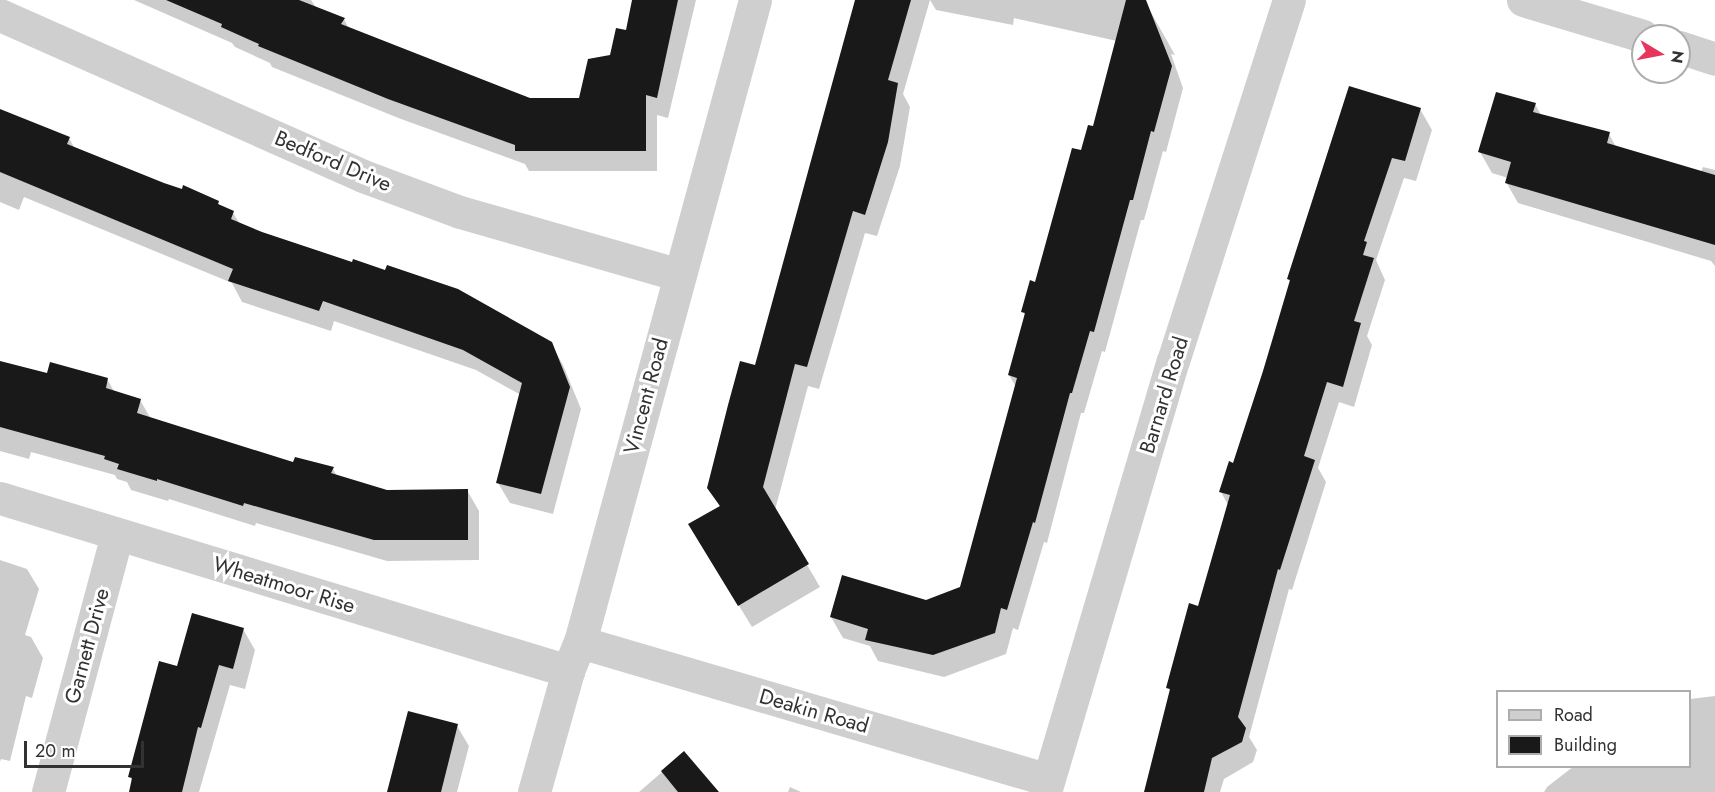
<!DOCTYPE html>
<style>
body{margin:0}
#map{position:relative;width:1715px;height:792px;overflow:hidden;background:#fff;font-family:Jost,sans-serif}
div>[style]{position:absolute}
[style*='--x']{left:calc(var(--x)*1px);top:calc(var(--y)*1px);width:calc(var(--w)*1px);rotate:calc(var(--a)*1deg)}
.shadow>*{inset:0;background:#0003}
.building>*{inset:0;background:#191919}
.minor>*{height:33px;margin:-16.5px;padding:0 16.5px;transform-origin:16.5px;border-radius:16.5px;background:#cfcfcf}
span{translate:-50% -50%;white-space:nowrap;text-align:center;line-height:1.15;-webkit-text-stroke:6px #fff;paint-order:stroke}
.street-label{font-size:21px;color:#323232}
.legend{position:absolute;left:1496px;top:690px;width:195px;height:78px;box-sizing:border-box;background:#fff;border:2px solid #adadad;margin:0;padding:8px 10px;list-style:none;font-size:18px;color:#323232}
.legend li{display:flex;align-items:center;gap:12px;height:30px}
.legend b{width:30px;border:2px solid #adadad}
.north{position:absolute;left:1631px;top:24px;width:60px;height:60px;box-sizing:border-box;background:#fff;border:2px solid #adadad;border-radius:50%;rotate:100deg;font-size:16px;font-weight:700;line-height:24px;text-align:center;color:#323232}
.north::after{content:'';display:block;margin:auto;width:21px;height:27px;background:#e7365b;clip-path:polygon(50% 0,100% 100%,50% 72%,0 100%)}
.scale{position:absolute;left:24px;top:741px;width:120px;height:27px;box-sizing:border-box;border:3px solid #323232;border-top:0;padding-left:8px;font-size:18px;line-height:21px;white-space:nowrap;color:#323232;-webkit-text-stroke:4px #fff;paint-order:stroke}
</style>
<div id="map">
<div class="shadow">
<i style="clip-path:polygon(134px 0,311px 0,317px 9px,344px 19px,349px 29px,530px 100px,580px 100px,627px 32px,634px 0,696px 0,668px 118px,657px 115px,657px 171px,529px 171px,525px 164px,401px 119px,272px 67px,270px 63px,235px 47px,232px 43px)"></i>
<i style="clip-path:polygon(857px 0,930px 0,903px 94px,910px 107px,900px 166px,877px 236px,865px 233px,819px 389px,808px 386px,775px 510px,820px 587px,752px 627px,703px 547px,720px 507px,709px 488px,756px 367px)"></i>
<i style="clip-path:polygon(930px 0,1144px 0,1175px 55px,1171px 54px,1183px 88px,1166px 152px,1163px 151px,1144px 220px,1141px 220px,1105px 352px,1102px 351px,1084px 413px,1081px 413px,1047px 543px,1044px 542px,1018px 630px,1013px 628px,1006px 654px,944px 677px,878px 661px,870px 646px,843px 638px,831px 617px,926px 602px,962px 588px,1016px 387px,1009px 375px,1026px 317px,1023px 312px,1036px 284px,1082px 152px,1094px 128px,1117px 41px,1014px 18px,1013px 25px,936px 10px)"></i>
<i style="clip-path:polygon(1535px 104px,1541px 115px,1609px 134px,1616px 147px,1701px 172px,1703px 167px,1715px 170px,1715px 266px,1711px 261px,1518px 203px,1506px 182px,1508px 178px,1492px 173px,1480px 152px)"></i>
<i style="clip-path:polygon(1420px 109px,1432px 130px,1416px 181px,1404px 178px,1376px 260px,1385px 280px,1367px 336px,1372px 345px,1354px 407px,1339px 402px,1318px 468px,1326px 482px,1292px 590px,1289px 589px,1249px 737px,1257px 750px,1253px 762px,1224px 779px,1220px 792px,1145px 792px,1171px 692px,1168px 688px,1199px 608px,1228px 505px,1221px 492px,1234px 465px,1291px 283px,1288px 279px)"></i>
<i style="clip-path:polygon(0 112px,69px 138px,75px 149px,163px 184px,218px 202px,220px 207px,233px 213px,240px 224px,551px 344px,563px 365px,581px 409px,553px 514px,510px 503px,498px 483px,521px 395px,476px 370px,334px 321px,331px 331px,242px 302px,232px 283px,24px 197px,19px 210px,0 202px)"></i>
<i style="clip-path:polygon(0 362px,48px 375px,107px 379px,115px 393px,140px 400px,151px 419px,294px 464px,333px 469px,337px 476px,387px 491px,467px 490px,479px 511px,479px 560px,387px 561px,256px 523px,255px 526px,169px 499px,168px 501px,131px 490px,127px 482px,117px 479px,115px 475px,31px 452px,29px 459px,0 451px)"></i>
<i style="clip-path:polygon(0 560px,27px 569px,39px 589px,25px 635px,31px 637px,43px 658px,32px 698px,26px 696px,10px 761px,1px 759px,0 762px)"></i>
<i style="clip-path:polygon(243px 629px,255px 650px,245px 689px,230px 685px,199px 792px,130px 792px,133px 782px,130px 777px,178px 668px)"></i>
<i style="clip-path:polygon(1715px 696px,1715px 792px,1544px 792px,1547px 787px,1574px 766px,1690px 766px,1690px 699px)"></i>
<i style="clip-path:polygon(457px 726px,469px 746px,457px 792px,388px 792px)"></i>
<i style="clip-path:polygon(684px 753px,717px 792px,639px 792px)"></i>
<i style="clip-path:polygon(790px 787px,801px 792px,788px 792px)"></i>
</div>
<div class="building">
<i style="clip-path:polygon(166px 0,299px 0,345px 18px,341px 24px,530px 98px,579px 98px,588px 59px,610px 55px,616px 28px,626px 30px,632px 0,678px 0,657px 98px,646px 95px,646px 151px,515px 151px,515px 145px,388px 99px,258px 46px,259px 44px,221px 27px,222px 24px)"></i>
<i style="clip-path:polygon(855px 0,911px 0,888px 80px,898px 83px,888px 142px,865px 215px,853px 211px,807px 367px,795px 364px,763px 487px,809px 564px,738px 606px,688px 524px,720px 506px,707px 488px,728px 405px,740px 361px,755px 365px)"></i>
<i style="clip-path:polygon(1126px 0,1146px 0,1172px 66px,1154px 132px,1151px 131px,1133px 200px,1130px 200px,1094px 332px,1090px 331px,1072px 393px,1070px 393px,1035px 523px,1033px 522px,1007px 610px,1001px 608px,995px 633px,933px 655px,865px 640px,868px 629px,830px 617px,842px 575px,926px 600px,960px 587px,1017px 378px,1008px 375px,1025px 313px,1021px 312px,1030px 280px,1035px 282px,1072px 148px,1081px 150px,1088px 125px,1093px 126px)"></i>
<i style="clip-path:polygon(1349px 86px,1421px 108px,1405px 161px,1392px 158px,1364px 241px,1367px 242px,1363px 255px,1374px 258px,1354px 321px,1361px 323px,1343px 387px,1327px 382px,1304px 456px,1315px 460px,1280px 570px,1278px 569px,1238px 717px,1246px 728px,1242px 742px,1212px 758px,1204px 792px,1144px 792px,1170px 689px,1166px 688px,1189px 603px,1198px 606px,1230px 495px,1219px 492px,1229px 461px,1233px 463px,1263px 371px,1290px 280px,1287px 279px)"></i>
<i style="clip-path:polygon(1496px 92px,1536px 103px,1533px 112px,1610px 132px,1607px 143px,1715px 175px,1715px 245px,1505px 183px,1511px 162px,1478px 152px)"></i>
<i style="clip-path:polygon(0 109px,70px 137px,67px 144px,164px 183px,182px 189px,183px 185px,219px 201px,218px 204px,234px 211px,231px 219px,262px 232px,352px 262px,353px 259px,385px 270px,387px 265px,458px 289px,552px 342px,570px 387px,541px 494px,496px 483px,522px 383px,463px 350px,323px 301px,319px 311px,228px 281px,233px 269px,0 172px)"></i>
<i style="clip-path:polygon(0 361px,47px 373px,50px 362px,108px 378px,106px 388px,141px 399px,137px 413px,293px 462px,295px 457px,334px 467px,331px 473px,387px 490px,468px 489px,468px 540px,374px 540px,244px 503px,243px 506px,157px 479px,157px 481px,117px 469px,119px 464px,104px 459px,105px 456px,0 427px)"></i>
<i style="clip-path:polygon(192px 613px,244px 628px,233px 669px,219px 665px,201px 728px,198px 727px,182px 792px,129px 792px,132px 778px,128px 777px,159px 661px,177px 666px)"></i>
<i style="clip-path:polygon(408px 711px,458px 724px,441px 792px,387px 792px)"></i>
<i style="clip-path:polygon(684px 751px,719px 792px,678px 792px,661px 771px)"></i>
</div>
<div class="minor">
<i style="--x:1523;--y:0;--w:125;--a:16.7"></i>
<i style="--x:0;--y:15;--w:397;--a:23.9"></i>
<i style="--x:363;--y:176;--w:103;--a:20.4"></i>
<i style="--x:460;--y:212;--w:228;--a:16"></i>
<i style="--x:1679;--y:47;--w:38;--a:18"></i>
<i style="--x:0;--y:498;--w:594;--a:16.94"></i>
<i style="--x:580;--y:642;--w:488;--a:16.4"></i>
<i style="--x:48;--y:792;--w:266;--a:-75"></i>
<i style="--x:534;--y:792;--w:126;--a:-74.3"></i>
<i style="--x:568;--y:671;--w:31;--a:-68"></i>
<i style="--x:580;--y:642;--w:665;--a:-74.75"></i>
<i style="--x:1045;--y:792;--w:450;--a:-73.5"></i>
<i style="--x:1173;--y:361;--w:379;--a:-72.2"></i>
</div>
<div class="street-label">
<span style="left:333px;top:161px;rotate:23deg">Bedford Drive</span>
<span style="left:1164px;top:395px;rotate:-73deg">Barnard Road</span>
<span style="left:646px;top:396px;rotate:-75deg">Vincent Road</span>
<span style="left:284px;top:585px;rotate:17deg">Wheatmoor Rise</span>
<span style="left:87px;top:646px;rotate:-75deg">Garnett Drive</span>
<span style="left:814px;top:711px;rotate:16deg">Deakin Road</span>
</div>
<ul class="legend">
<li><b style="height:8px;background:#cfcfcf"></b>Road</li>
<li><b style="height:16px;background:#191919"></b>Building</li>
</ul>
<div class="north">N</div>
<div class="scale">20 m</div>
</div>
